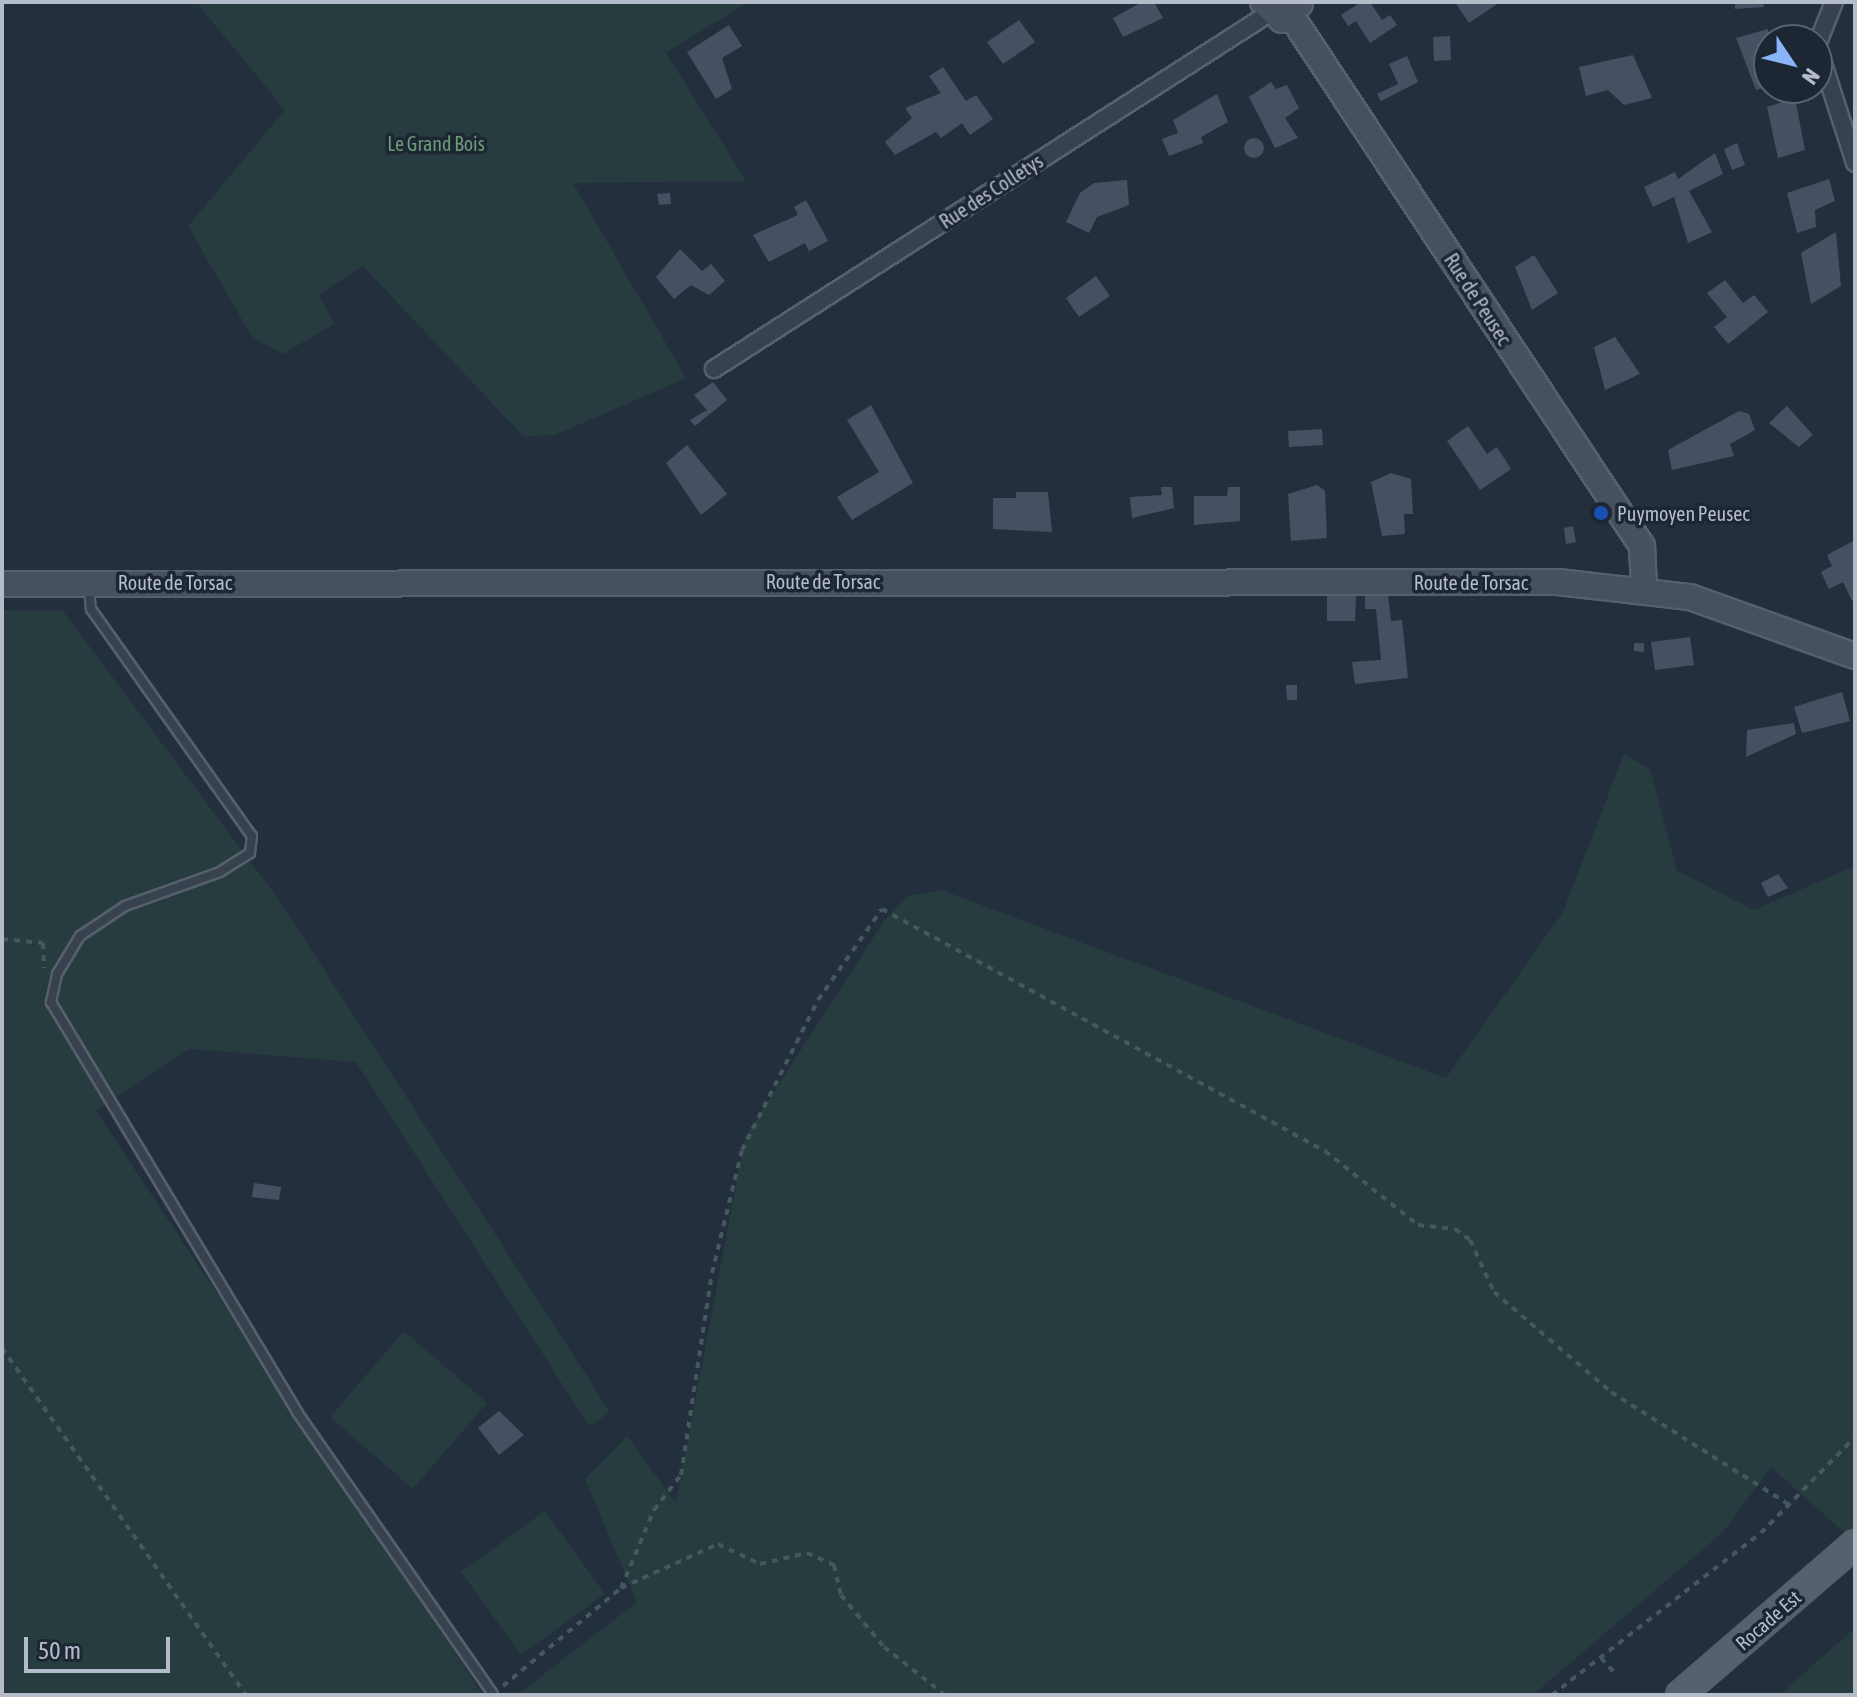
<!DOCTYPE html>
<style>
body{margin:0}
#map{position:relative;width:1857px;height:1697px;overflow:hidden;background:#242f3e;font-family:"Asap Condensed",sans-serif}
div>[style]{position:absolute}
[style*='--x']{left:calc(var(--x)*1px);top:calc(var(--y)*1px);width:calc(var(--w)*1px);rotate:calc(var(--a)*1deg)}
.green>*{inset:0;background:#263c3f}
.building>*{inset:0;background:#455162}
.round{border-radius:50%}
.path>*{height:4px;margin-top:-2px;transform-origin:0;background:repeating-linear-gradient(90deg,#44595c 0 6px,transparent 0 12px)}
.roads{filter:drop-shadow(2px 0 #565f6c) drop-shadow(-2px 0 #565f6c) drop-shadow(0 2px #565f6c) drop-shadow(0 -2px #565f6c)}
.lane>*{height:8px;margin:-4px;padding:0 4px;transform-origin:4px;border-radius:4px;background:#38414e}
.street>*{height:16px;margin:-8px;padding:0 8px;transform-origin:8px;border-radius:8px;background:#38414e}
.secondary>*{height:24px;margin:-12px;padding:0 12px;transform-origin:12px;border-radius:12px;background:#465061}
.primary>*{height:26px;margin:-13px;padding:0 13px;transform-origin:13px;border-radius:13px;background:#56606e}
.dots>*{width:22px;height:22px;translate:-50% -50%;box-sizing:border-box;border:4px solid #1d2633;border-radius:50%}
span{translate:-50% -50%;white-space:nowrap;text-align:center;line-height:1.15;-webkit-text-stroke:7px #1d2633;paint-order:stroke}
.park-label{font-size:20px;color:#6b9a76}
.street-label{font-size:20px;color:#b4bcc9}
.poi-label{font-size:20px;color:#b4bcc9}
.left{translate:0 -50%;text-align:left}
.frame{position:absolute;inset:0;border:4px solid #b4bcc9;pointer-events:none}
.north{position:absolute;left:1753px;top:24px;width:80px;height:80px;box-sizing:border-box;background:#1d2633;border:2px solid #59626f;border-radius:50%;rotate:125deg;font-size:22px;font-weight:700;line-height:32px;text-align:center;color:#b4bcc9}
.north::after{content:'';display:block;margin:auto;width:28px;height:36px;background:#8ab4f8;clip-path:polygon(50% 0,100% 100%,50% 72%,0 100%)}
.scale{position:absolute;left:24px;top:1637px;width:146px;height:36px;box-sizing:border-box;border:4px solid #b4bcc9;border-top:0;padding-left:10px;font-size:24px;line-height:28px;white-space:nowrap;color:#b4bcc9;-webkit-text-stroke:6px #1d2633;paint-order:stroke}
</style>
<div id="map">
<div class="green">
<i style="clip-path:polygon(196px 2px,748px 2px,666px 53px,746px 181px,573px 183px,686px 378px,555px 435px,523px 436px,363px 266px,318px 295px,335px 323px,283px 354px,252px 337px,188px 226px,285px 110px)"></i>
<i style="clip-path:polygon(2px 610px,63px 611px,279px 900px,610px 1412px,589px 1426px,356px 1062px,189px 1049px,96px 1111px,483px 1695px,2px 1695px)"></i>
<i style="clip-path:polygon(1624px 754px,1650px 769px,1677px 871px,1754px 910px,1855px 866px,1855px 1542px,1771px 1467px,1723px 1532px,1533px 1695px,517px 1695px,637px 1602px,585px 1479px,627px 1436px,676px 1503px,745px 1137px,886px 918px,908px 896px,941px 890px,1446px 1078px,1563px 912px)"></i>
<i style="clip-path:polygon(404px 1331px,487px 1403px,413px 1489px,330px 1417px)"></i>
<i style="clip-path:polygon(545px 1511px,605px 1594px,521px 1655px,461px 1572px)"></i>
<i style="clip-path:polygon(1855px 1628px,1855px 1695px,1779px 1695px)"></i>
</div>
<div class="building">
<i style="clip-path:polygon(1142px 2px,1154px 2px,1163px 18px,1123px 37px,1113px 18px)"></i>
<i style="clip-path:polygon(1361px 2px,1370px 2px,1382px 20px,1390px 15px,1397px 25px,1370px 43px,1356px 21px,1348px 26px,1341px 15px)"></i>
<i style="clip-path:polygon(1455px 2px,1500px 2px,1469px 23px)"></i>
<i style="clip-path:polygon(1735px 2px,1763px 2px,1764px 7px,1735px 9px)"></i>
<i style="clip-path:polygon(1019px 20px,1035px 42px,1003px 64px,987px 42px)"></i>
<i style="clip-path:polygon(729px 25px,742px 46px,722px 58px,732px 89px,716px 99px,687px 52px)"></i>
<i style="clip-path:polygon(1768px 29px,1769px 86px,1756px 90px,1736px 38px)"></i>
<i style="clip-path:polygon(1450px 36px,1451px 60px,1434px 61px,1433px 37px)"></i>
<i style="clip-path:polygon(1633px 55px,1652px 98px,1624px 105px,1608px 90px,1586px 96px,1579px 67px)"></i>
<i style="clip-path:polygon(1407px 56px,1418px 82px,1381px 101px,1377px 94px,1398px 84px,1389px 64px)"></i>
<i style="clip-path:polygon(943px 67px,966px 101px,976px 95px,993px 119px,970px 135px,962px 123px,941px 138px,936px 132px,895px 155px,885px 142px,912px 118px,905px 108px,941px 93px,929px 76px)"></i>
<i style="clip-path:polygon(1271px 82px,1276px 89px,1287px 85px,1299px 108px,1285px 118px,1298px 138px,1275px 148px,1249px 97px)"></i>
<i style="clip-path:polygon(1217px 94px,1228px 122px,1201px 137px,1203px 143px,1169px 156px,1162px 139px,1178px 133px,1173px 120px)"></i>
<i style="clip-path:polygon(1795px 98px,1805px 150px,1778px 158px,1767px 107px)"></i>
<i class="round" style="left:1244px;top:138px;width:20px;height:20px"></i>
<i style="clip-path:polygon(1737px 143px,1745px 165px,1732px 170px,1724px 149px)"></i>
<i style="clip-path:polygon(1715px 153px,1723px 174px,1689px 191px,1712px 232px,1688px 243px,1674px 197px,1653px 207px,1644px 187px,1675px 172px,1678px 179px)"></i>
<i style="clip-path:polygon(1829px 179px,1835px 201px,1815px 210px,1816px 227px,1797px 233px,1787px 193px)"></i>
<i style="clip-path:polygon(1127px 180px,1129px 205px,1097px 217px,1089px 233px,1066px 222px,1080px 193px,1094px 183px)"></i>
<i style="clip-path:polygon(670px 193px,671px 204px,659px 205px,657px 194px)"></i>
<i style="clip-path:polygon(806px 200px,828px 241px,809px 251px,805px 243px,769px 262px,753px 235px,798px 215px,794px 207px)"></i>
<i style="clip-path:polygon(1836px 232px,1841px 286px,1811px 304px,1801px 253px)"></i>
<i style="clip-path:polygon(680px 249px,702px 271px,711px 264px,725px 281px,709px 295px,691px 285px,674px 299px,656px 277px)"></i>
<i style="clip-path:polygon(1534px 255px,1558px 293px,1532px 310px,1515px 267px)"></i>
<i style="clip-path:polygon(1096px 276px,1110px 296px,1079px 317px,1066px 298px)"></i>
<i style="clip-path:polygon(1725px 280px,1743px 303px,1754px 295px,1768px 312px,1728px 344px,1714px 327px,1727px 317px,1707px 293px)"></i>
<i style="clip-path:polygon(1615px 337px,1640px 374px,1605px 390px,1594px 347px)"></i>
<i style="clip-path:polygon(713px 382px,727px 400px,695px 426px,690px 420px,707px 410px,694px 395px)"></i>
<i style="clip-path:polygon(871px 405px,913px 483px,852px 520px,837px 497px,879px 472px,847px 420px)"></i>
<i style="clip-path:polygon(1787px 406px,1813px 435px,1799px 447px,1769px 423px)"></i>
<i style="clip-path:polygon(1739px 411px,1749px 414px,1755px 430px,1730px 444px,1734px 456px,1672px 470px,1668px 450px)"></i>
<i style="clip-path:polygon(1468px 426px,1487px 454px,1497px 447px,1511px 469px,1480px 490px,1447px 441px)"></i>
<i style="clip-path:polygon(1322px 429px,1323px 445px,1289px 447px,1288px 431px)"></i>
<i style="clip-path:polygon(687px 445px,727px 494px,701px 515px,666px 463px)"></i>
<i style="clip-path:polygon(1391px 473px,1411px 479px,1413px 514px,1404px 514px,1405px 534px,1382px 536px,1371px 482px)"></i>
<i style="clip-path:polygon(1317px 485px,1325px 491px,1327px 538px,1291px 541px,1288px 494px)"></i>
<i style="clip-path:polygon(1161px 487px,1172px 487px,1174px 508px,1132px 518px,1130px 497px,1162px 495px)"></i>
<i style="clip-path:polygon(1228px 487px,1240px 487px,1240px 521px,1194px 525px,1194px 496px,1227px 496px)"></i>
<i style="clip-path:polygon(1016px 492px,1048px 492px,1052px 532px,993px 529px,993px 498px,1016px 498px)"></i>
<i style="clip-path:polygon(1573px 526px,1576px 542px,1566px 544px,1564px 528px)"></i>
<i style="clip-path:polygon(1853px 541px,1855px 599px,1852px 601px,1843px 582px,1829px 589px,1821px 572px,1832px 566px,1827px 555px)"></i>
<i style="clip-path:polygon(1327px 595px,1356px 595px,1355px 621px,1327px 621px)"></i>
<i style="clip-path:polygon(1365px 595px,1388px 595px,1391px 621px,1402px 620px,1408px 678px,1355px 684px,1352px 662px,1381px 660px,1376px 609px,1365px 609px)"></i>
<i style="clip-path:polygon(1690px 637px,1694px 665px,1655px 670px,1651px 642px)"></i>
<i style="clip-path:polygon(1634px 643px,1644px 643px,1644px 652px,1634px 651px)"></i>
<i style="clip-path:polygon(1286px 685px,1297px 685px,1297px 700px,1287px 700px)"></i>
<i style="clip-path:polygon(1842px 692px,1850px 721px,1802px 733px,1794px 707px)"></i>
<i style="clip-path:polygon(1794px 723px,1796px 734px,1746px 757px,1747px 730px)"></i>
<i style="clip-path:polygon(1778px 874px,1788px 888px,1768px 897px,1761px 883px)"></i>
<i style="clip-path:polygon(254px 1183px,281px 1187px,279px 1200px,252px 1197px)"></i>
<i style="clip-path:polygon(499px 1411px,524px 1435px,499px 1455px,478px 1428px)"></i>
</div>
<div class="path">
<i style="--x:1855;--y:455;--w:18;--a:90"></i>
<i style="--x:2;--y:939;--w:41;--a:5.6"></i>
<i style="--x:43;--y:943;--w:25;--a:88"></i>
<i style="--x:2;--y:1348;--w:424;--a:54.9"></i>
<i style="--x:621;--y:1588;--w:85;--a:-67.1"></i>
<i style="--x:654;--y:1510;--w:44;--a:-52.4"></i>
<i style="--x:681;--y:1475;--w:204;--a:-81.3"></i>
<i style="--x:712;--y:1273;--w:127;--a:-76.3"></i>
<i style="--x:742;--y:1150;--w:168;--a:-63.1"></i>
<i style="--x:818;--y:1000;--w:111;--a:-54.9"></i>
<i style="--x:882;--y:909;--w:505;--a:28.65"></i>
<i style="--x:1325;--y:1151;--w:119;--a:38.5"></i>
<i style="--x:1418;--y:1225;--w:37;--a:6"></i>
<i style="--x:1455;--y:1229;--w:19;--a:36"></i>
<i style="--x:1470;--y:1240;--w:57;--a:65.2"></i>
<i style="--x:1494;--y:1292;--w:154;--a:40.5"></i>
<i style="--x:1611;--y:1392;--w:209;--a:32.3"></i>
<i style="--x:1601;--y:1658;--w:19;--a:47"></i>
<i style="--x:503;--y:1686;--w:153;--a:-39.7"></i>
<i style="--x:621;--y:1588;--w:107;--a:-24.4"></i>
<i style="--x:718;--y:1544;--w:47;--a:25.5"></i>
<i style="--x:760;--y:1564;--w:48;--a:-13.2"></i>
<i style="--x:807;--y:1553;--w:30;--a:24"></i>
<i style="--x:834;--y:1565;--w:31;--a:77"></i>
<i style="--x:841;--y:1595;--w:67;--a:50.4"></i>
<i style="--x:884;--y:1647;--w:78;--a:38.2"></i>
<i style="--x:1552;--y:1695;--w:264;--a:-37.8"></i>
<i style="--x:1761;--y:1533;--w:134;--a:-45.6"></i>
</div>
<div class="roads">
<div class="lane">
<i style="--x:89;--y:588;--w:21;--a:85"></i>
<i style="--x:91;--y:609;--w:278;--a:54.7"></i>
<i style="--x:252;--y:836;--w:17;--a:97"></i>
<i style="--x:250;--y:853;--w:36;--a:148"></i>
<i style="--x:220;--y:872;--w:101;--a:160.3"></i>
<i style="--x:125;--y:906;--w:54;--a:146.3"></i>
<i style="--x:80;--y:936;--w:44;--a:121.2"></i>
<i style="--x:57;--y:974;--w:29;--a:102"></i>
<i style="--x:51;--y:1002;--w:478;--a:59"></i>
<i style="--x:297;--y:1412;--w:343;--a:55.2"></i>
</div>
<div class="street">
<i style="--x:1834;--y:2;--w:46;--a:111.6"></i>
<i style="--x:1817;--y:45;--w:124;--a:72.1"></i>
<i style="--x:714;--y:369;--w:658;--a:-32.65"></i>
</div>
<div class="secondary">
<i style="--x:1263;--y:2;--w:26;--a:43"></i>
<i style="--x:1282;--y:20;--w:24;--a:-42"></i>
<i style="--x:1292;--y:17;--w:634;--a:56.51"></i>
<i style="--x:1642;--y:546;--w:42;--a:87.3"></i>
<i style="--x:2;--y:584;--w:1556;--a:-0.07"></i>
<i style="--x:1558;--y:582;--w:133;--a:6.5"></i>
<i style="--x:1690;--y:597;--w:175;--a:19.7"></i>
</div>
<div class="primary">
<i style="--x:1680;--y:1695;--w:231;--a:-40.8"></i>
</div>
</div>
<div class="dots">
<i style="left:1601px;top:513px;background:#1a4fb4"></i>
</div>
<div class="park-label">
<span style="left:436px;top:143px">Le Grand Bois</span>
</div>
<div class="street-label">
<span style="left:991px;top:191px;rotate:-33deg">Rue des Colletys</span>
<span style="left:1478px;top:299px;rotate:57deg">Rue de Peusec</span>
<span style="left:823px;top:581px">Route de Torsac</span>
<span style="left:175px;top:582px">Route de Torsac</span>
<span style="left:1471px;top:582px">Route de Torsac</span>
<span style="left:1768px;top:1620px;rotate:-41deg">Rocade Est</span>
</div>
<div class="poi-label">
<span class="left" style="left:1617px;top:513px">Puymoyen Peusec</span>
</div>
<div class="frame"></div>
<div class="north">N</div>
<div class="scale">50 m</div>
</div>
